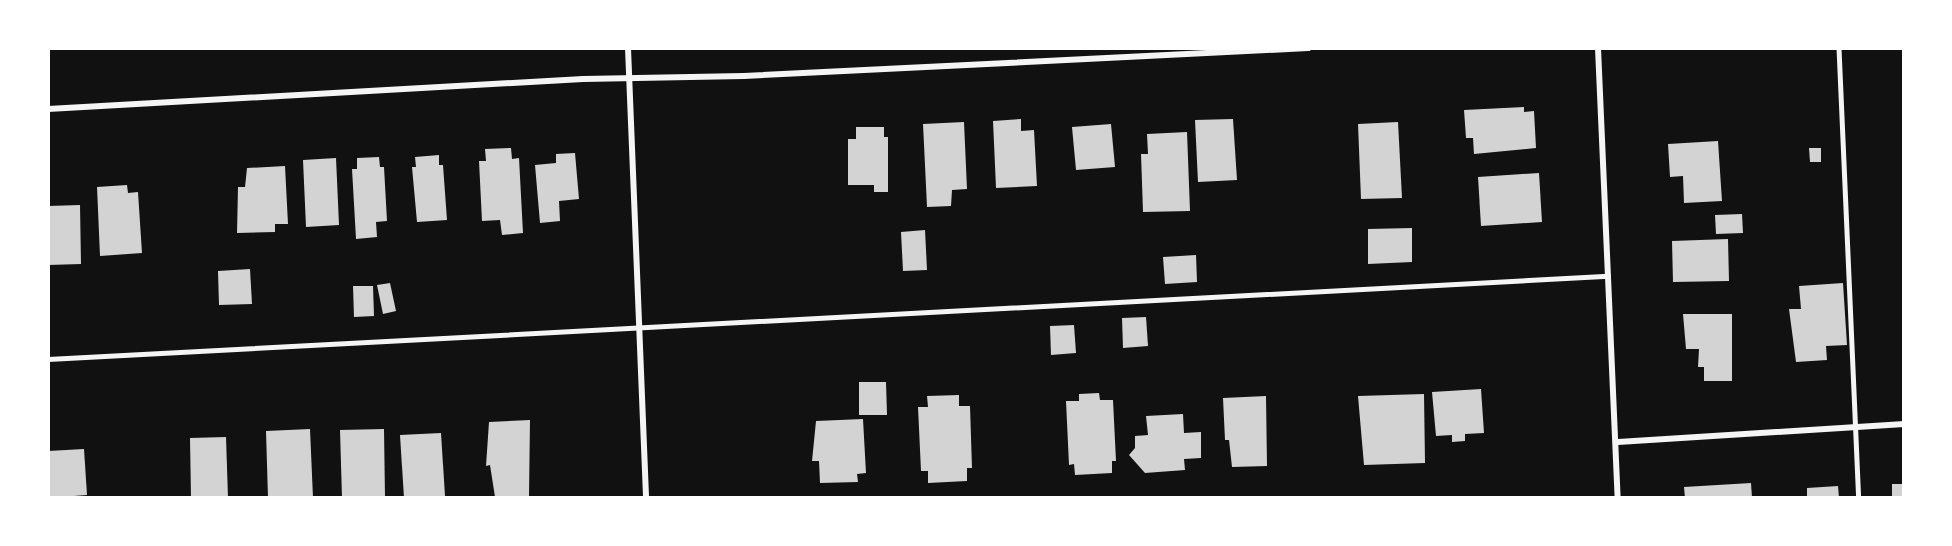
<!DOCTYPE html>
<style>
body{margin:0}
#map{position:relative;width:1952px;height:546px;overflow:hidden;background:#111;font-family:Spectral,serif}
div>[style]{position:absolute}
[style*='--x']{left:calc(var(--x)*1px);top:calc(var(--y)*1px);width:calc(var(--w)*1px);rotate:calc(var(--a)*1deg)}
.building>*{inset:0;background:#d3d3d3}
.service>*{height:4.5px;margin:-2.25px;padding:0 2.25px;transform-origin:2.25px;border-radius:2.25px;background:#f5f5f5}
.minor>*{height:6px;margin:-3px;padding:0 3px;transform-origin:3px;border-radius:3px;background:#f5f5f5}
span{translate:-50% -50%;white-space:nowrap;text-align:center;line-height:1.15;-webkit-text-stroke:4.5px #fff;paint-order:stroke}
.frame{position:absolute;inset:0;border:50px solid #fff;pointer-events:none}
</style>
<div id="map">
<div class="building">
<i style="clip-path:polygon(1524px 107px,1524px 112px,1534px 111px,1536px 148px,1474px 154px,1473px 138px,1466px 138px,1464px 110px)"></i>
<i style="clip-path:polygon(1021px 119px,1021px 131px,1034px 130px,1037px 186px,996px 188px,993px 121px)"></i>
<i style="clip-path:polygon(1233px 119px,1237px 180px,1198px 182px,1195px 120px)"></i>
<i style="clip-path:polygon(964px 122px,967px 189px,952px 190px,951px 206px,927px 207px,923px 124px)"></i>
<i style="clip-path:polygon(1398px 122px,1402px 198px,1361px 199px,1358px 124px)"></i>
<i style="clip-path:polygon(1111px 124px,1115px 167px,1076px 170px,1072px 127px)"></i>
<i style="clip-path:polygon(856px 127px,884px 127px,884px 137px,888px 137px,888px 192px,874px 192px,874px 185px,848px 185px,848px 139px,856px 139px)"></i>
<i style="clip-path:polygon(1187px 132px,1190px 211px,1143px 212px,1141px 154px,1148px 154px,1147px 134px)"></i>
<i style="clip-path:polygon(1718px 141px,1722px 201px,1684px 203px,1683px 176px,1670px 177px,1668px 144px)"></i>
<i style="clip-path:polygon(511px 148px,512px 159px,519px 158px,523px 233px,502px 235px,500px 220px,482px 221px,479px 161px,486px 161px,485px 149px)"></i>
<i style="clip-path:polygon(1809px 148px,1821px 148px,1821px 162px,1810px 162px)"></i>
<i style="clip-path:polygon(575px 153px,579px 199px,559px 201px,560px 221px,540px 223px,535px 165px,556px 163px,556px 154px)"></i>
<i style="clip-path:polygon(439px 155px,439px 165px,443px 165px,447px 220px,417px 222px,412px 167px,416px 167px,415px 157px)"></i>
<i style="clip-path:polygon(379px 157px,380px 167px,384px 167px,387px 221px,376px 222px,377px 237px,356px 239px,352px 169px,357px 169px,357px 158px)"></i>
<i style="clip-path:polygon(336px 158px,339px 225px,306px 227px,303px 160px)"></i>
<i style="clip-path:polygon(285px 166px,288px 224px,275px 224px,275px 232px,237px 233px,238px 187px,245px 187px,247px 168px)"></i>
<i style="clip-path:polygon(1539px 173px,1542px 222px,1481px 226px,1478px 177px)"></i>
<i style="clip-path:polygon(127px 185px,128px 193px,138px 192px,142px 253px,100px 256px,97px 187px)"></i>
<i style="clip-path:polygon(80px 205px,81px 264px,48px 265px,48px 206px)"></i>
<i style="clip-path:polygon(1742px 214px,1743px 233px,1716px 234px,1715px 215px)"></i>
<i style="clip-path:polygon(1412px 228px,1412px 262px,1368px 264px,1368px 229px)"></i>
<i style="clip-path:polygon(925px 230px,927px 270px,903px 271px,901px 232px)"></i>
<i style="clip-path:polygon(1728px 239px,1729px 281px,1673px 282px,1672px 241px)"></i>
<i style="clip-path:polygon(1196px 255px,1197px 282px,1165px 284px,1163px 257px)"></i>
<i style="clip-path:polygon(250px 269px,252px 304px,219px 305px,218px 271px)"></i>
<i style="clip-path:polygon(390px 283px,396px 311px,383px 314px,377px 285px)"></i>
<i style="clip-path:polygon(1843px 283px,1847px 345px,1826px 346px,1827px 360px,1796px 362px,1789px 309px,1801px 309px,1799px 286px)"></i>
<i style="clip-path:polygon(353px 286px,373px 286px,374px 316px,354px 317px)"></i>
<i style="clip-path:polygon(1683px 314px,1732px 314px,1732px 381px,1704px 381px,1704px 367px,1698px 367px,1699px 349px,1686px 349px)"></i>
<i style="clip-path:polygon(1146px 317px,1148px 346px,1123px 348px,1122px 318px)"></i>
<i style="clip-path:polygon(1074px 325px,1076px 353px,1051px 355px,1050px 326px)"></i>
<i style="clip-path:polygon(859px 382px,886px 382px,887px 415px,859px 415px)"></i>
<i style="clip-path:polygon(1481px 389px,1484px 433px,1465px 434px,1465px 441px,1452px 442px,1452px 435px,1436px 436px,1432px 392px)"></i>
<i style="clip-path:polygon(1099px 393px,1100px 400px,1113px 400px,1116px 461px,1112px 461px,1112px 473px,1075px 475px,1074px 464px,1069px 465px,1066px 401px,1079px 401px,1079px 394px)"></i>
<i style="clip-path:polygon(1424px 394px,1425px 463px,1364px 465px,1358px 396px)"></i>
<i style="clip-path:polygon(959px 395px,959px 406px,970px 406px,972px 468px,967px 468px,967px 481px,928px 483px,928px 471px,921px 471px,918px 407px,928px 407px,927px 396px)"></i>
<i style="clip-path:polygon(1266px 396px,1267px 466px,1232px 467px,1229px 440px,1225px 440px,1223px 398px)"></i>
<i style="clip-path:polygon(1183px 414px,1184px 433px,1201px 432px,1201px 458px,1184px 459px,1185px 470px,1145px 473px,1129px 455px,1135px 448px,1135px 436px,1148px 435px,1146px 416px)"></i>
<i style="clip-path:polygon(863px 419px,866px 473px,857px 474px,858px 482px,820px 483px,819px 461px,812px 461px,816px 421px)"></i>
<i style="clip-path:polygon(530px 420px,529px 496px,495px 497px,490px 465px,486px 466px,489px 422px)"></i>
<i style="clip-path:polygon(310px 429px,313px 498px,268px 498px,266px 431px)"></i>
<i style="clip-path:polygon(384px 429px,385px 498px,342px 498px,340px 430px)"></i>
<i style="clip-path:polygon(441px 433px,445px 496px,404px 498px,400px 435px)"></i>
<i style="clip-path:polygon(226px 437px,228px 498px,191px 498px,190px 438px)"></i>
<i style="clip-path:polygon(84px 449px,87px 495px,48px 498px,48px 451px)"></i>
<i style="clip-path:polygon(1751px 483px,1752px 498px,1685px 498px,1684px 487px)"></i>
<i style="clip-path:polygon(1892px 484px,1904px 484px,1904px 498px,1892px 498px)"></i>
<i style="clip-path:polygon(1838px 486px,1839px 498px,1807px 498px,1807px 488px)"></i>
</div>
<div class="service">
<i style="--x:1839;--y:48;--w:450;--a:87.5"></i>
<i style="--x:48;--y:359;--w:1562;--a:-3.05"></i>
</div>
<div class="minor">
<i style="--x:628;--y:48;--w:450;--a:87.7"></i>
<i style="--x:1598;--y:48;--w:450;--a:87.5"></i>
<i style="--x:48;--y:109;--w:536;--a:-3.21"></i>
<i style="--x:583;--y:79;--w:161;--a:-1.1"></i>
<i style="--x:744;--y:76;--w:565;--a:-2.84"></i>
<i style="--x:1618;--y:442;--w:287;--a:-3.6"></i>
</div>
<div class="frame"></div>
</div>
